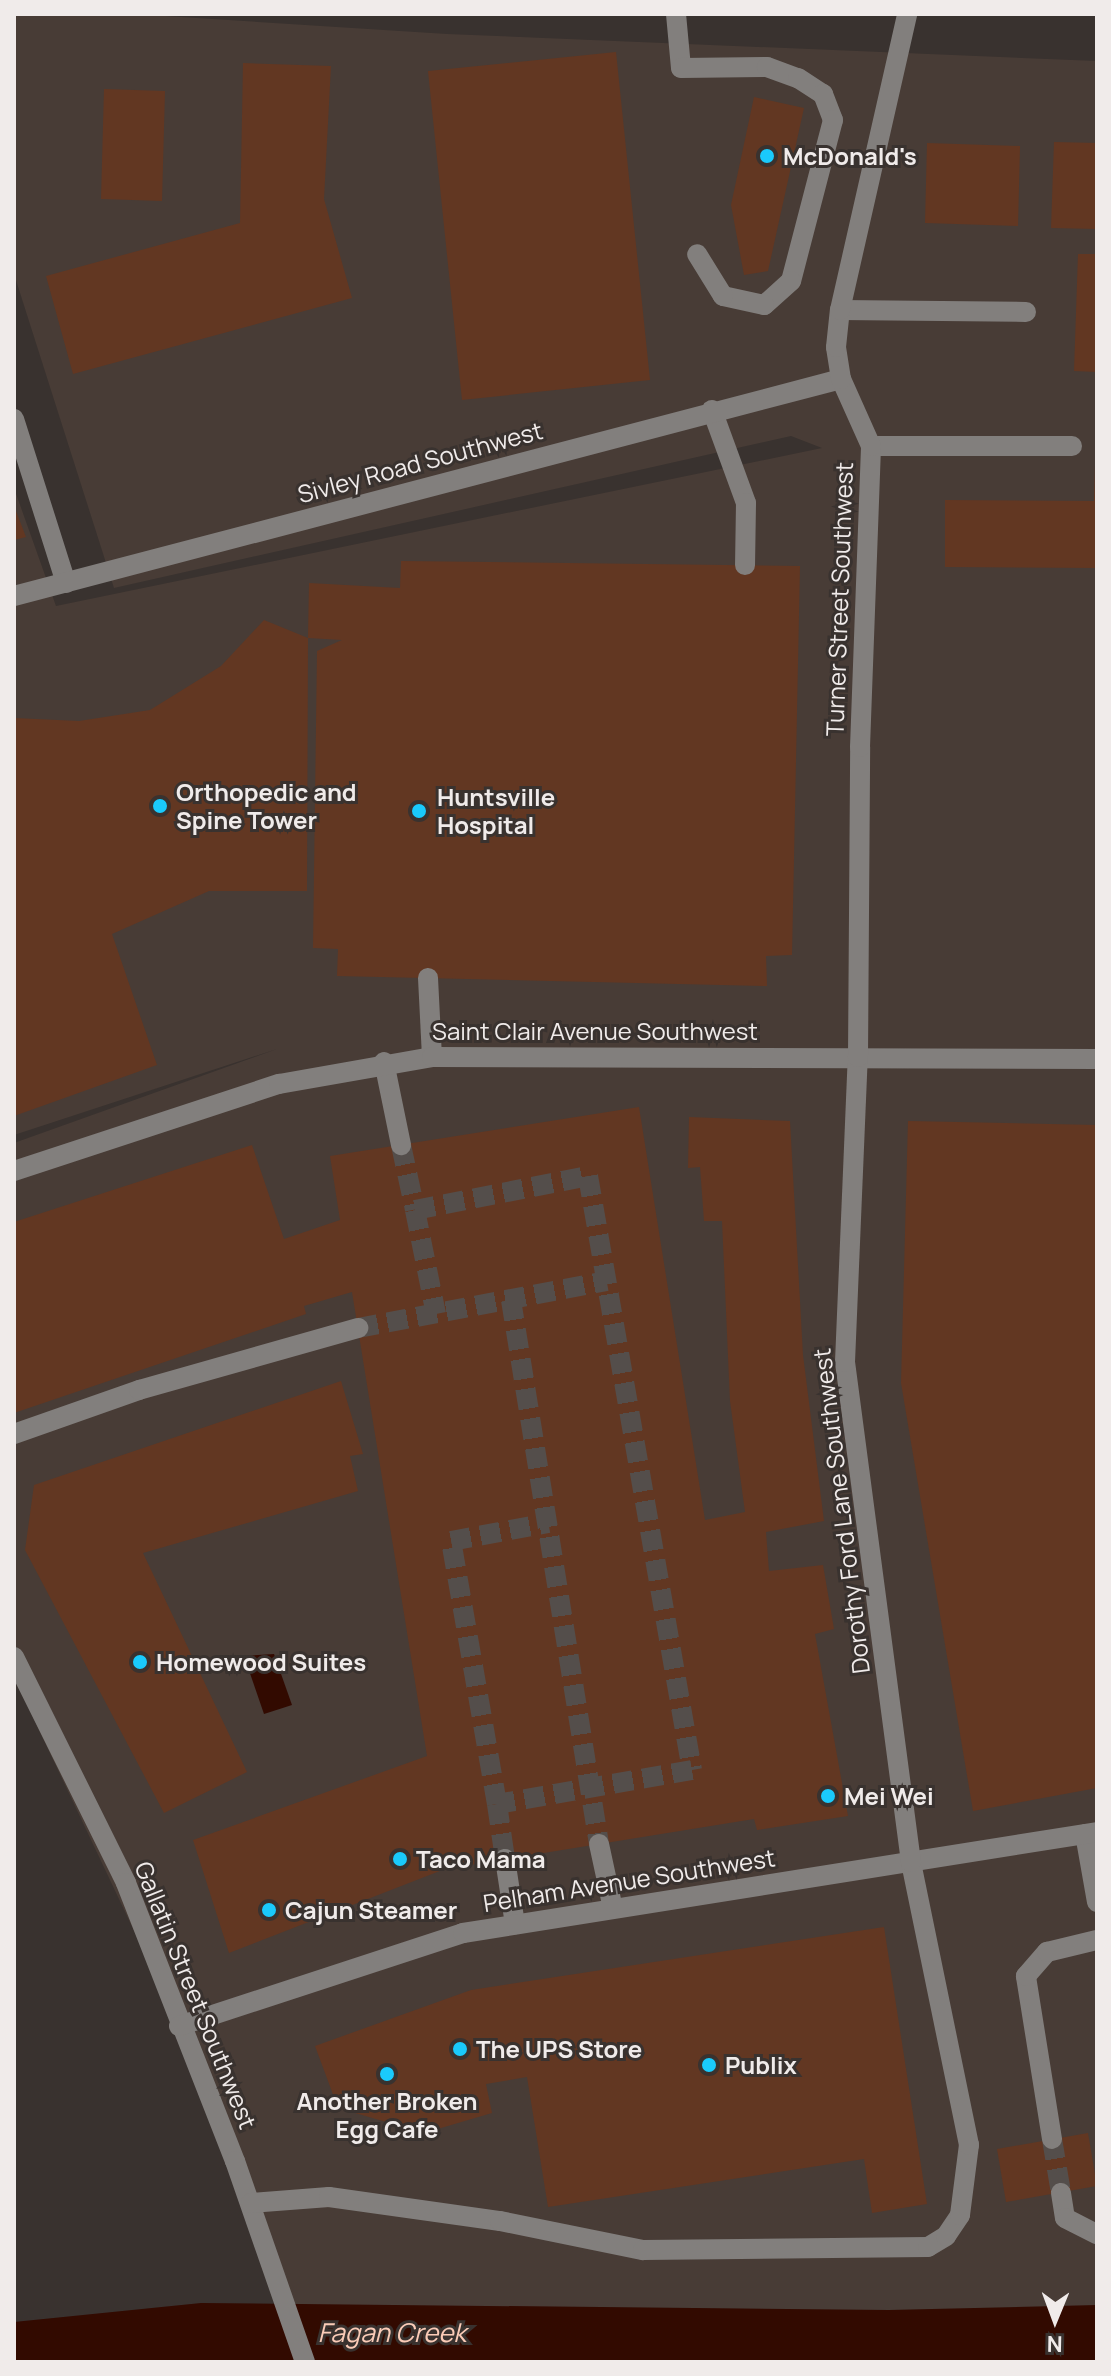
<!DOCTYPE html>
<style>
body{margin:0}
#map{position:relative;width:1111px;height:2376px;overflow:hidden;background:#39322f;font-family:Manrope,sans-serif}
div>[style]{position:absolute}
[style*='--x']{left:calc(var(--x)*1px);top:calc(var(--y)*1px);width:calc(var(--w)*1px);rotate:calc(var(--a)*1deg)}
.built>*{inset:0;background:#483c36}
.water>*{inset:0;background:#320a00}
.building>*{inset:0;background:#623722}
.minor-tunnel>*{height:20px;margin-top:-10px;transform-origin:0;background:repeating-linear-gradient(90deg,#544e4b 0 20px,transparent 0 30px)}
.minor>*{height:20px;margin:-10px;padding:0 10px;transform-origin:10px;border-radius:10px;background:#827f7d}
.dots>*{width:22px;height:22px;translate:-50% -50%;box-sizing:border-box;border:4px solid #39322f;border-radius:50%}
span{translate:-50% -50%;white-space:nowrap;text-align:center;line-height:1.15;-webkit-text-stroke:6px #39322f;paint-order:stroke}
.poi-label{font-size:24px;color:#f0ebea;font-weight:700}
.left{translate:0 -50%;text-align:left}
.street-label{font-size:24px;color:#f0ebea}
.water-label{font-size:26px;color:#facbb7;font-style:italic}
.frame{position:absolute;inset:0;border:16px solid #f0ebea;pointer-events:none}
.north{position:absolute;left:1015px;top:2280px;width:80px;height:80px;-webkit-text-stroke:6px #39322f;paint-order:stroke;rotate:181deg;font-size:22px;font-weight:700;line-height:32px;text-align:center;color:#f0ebea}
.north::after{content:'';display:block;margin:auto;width:28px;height:36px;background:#f0ebea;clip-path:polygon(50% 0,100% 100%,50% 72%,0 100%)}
</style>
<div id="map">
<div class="built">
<i style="clip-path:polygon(14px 14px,134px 14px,447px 34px,1097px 61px,1097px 2362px,308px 2362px,179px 2026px,14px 1677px,14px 1143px,277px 1049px,14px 1135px,14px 488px,56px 606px,822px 448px,791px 436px,114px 588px,14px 274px)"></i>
</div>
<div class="water">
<i style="clip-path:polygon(274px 1654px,292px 1705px,264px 1714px,244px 1656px)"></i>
<i style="clip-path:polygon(201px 2303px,889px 2310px,1097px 2305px,1097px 2362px,14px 2362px,14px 2322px)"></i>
</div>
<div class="building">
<i style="clip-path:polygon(616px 52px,650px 380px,462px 400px,428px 71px)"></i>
<i style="clip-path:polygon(243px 63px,331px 66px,324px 199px,352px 298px,73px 374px,46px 276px,240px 223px)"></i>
<i style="clip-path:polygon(104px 89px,165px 91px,162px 201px,101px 199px)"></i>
<i style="clip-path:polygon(754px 97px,804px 108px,768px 271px,744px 275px,731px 205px)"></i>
<i style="clip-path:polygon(1054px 142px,1097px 143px,1097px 229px,1051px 228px)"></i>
<i style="clip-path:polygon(927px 143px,1020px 146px,1018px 226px,925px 223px)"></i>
<i style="clip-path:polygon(1078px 254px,1097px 254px,1097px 372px,1074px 371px)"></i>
<i style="clip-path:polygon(1094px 465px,1097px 568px,945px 567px,945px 500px,1094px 501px)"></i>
<i style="clip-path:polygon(14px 506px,26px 537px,14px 540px)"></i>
<i style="clip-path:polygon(401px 561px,800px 566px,792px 955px,766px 956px,767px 986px,337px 976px,338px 949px,313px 948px,317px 651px,342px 640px,308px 638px,309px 583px,400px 588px)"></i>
<i style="clip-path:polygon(264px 620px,308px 638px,307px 891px,209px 891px,112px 934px,157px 1065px,14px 1116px,14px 718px,79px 721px,150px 710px,221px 666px)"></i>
<i style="clip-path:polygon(639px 1107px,705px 1520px,745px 1512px,730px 1401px,722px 1221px,704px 1221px,700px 1167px,688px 1168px,689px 1117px,790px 1121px,803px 1355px,824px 1521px,766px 1532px,769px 1571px,823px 1565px,834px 1629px,815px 1634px,848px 1816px,757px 1830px,754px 1819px,445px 1869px,229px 1953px,193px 1840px,427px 1756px,352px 1292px,304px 1306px,306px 1314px,14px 1413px,14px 1222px,252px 1145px,284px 1239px,340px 1220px,330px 1156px)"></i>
<i style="clip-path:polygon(908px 1121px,1097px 1125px,1097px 1788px,973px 1811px,901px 1383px)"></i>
<i style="clip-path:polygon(341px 1381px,363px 1454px,350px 1456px,358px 1491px,143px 1553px,247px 1772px,164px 1813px,25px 1550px,34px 1485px)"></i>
<i style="clip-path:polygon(884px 1927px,927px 2204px,872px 2213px,864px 2159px,548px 2207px,527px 2077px,486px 2084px,492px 2113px,424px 2133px,338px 2108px,315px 2046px,471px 1990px)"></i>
<i style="clip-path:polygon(1088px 2133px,1097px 2186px,1006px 2202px,997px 2149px)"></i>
</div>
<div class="minor-tunnel">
<i style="--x:401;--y:1145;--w:66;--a:77.8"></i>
<i style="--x:415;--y:1210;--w:176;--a:-11.1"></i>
<i style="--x:588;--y:1176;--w:603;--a:80.07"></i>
<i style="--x:692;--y:1770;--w:198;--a:170.1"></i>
<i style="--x:497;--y:1804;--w:56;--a:81.7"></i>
<i style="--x:415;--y:1210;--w:106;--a:78.6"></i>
<i style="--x:511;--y:1300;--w:551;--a:80.81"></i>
<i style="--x:358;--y:1328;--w:253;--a:-10.7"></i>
<i style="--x:497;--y:1804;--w:267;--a:-99.9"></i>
<i style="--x:451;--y:1541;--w:99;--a:-10.5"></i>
<i style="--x:1052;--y:2139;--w:55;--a:80.5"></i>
</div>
<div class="minor">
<i style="--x:676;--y:14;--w:54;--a:84.7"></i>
<i style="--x:681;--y:68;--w:86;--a:-0.7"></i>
<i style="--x:767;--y:67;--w:33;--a:20"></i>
<i style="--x:798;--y:78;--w:30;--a:33"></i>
<i style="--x:823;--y:94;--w:28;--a:69"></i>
<i style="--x:833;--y:120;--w:166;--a:104.6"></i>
<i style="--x:791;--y:281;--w:36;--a:138"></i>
<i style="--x:764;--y:305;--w:42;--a:-167.6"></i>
<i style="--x:723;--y:296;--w:49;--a:-121.8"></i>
<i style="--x:840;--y:310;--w:186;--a:0.6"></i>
<i style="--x:712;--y:410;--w:99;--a:69.9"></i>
<i style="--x:746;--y:503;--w:62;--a:90.9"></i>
<i style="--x:14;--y:419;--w:172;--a:72.4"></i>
<i style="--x:871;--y:446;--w:201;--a:0"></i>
<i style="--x:14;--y:596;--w:855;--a:-14.7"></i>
<i style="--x:428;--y:978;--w:79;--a:87.1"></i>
<i style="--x:384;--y:1062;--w:85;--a:78.4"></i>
<i style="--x:14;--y:1171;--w:279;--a:-18.2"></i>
<i style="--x:279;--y:1084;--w:155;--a:-10"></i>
<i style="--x:432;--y:1057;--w:665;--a:0.17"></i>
<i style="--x:14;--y:1434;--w:133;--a:-19.4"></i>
<i style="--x:139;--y:1390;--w:228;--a:-15.8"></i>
<i style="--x:14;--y:1657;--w:252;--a:63.6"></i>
<i style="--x:126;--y:1883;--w:299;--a:68.6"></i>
<i style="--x:235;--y:2161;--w:213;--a:70.8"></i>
<i style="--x:1085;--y:1834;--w:69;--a:80"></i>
<i style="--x:599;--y:1844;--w:66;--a:77.8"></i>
<i style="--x:505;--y:1859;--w:66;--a:81.3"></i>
<i style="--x:179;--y:2026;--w:299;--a:-18.1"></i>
<i style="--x:463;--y:1933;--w:642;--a:-9.05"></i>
<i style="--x:1052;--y:2139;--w:165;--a:-99.1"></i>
<i style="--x:1026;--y:1976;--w:32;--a:-49"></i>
<i style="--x:1047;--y:1952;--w:51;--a:-13.5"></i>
<i style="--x:1061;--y:2193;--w:25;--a:81"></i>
<i style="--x:1065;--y:2218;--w:36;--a:27"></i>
<i style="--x:251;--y:2203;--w:78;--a:-4.4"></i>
<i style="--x:329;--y:2197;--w:173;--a:8"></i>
<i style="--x:500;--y:2221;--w:146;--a:11.5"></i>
<i style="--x:643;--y:2250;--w:285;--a:-0.6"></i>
<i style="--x:928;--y:2247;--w:21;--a:-31"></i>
<i style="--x:946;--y:2236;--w:25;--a:-56"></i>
<i style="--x:960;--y:2215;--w:71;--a:-82.7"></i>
<i style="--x:969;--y:2145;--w:289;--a:-101.6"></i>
<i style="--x:911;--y:1862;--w:504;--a:-97.52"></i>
<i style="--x:845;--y:1362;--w:305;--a:-87.6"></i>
<i style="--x:858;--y:1057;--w:310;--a:-89.6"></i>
<i style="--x:860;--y:747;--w:301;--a:-87.9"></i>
<i style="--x:871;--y:446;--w:73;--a:-114.1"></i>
<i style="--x:841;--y:379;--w:32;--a:-99"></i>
<i style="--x:836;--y:347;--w:37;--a:-84"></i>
<i style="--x:840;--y:310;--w:303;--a:-77.2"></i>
</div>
<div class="dots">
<i style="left:767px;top:156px;background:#1acafc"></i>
<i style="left:160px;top:806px;background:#1acafc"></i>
<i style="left:419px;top:811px;background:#1acafc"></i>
<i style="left:140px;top:1662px;background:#1acafc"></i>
<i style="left:828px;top:1796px;background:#1acafc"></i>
<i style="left:400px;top:1859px;background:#1acafc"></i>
<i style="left:269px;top:1910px;background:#1acafc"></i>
<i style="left:460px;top:2049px;background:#1acafc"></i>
<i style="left:709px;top:2065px;background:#1acafc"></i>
<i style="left:387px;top:2074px;background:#1acafc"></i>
</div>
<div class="poi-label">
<span class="left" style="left:783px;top:156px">McDonald's</span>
<span class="left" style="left:176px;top:806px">Orthopedic and<br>Spine Tower</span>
<span class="left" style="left:437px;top:811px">Huntsville<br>Hospital</span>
<span class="left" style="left:156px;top:1662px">Homewood Suites</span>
<span class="left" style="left:844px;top:1796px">Mei Wei</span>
<span class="left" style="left:416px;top:1859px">Taco Mama</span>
<span class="left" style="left:285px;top:1910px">Cajun Steamer</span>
<span class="left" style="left:476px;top:2049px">The UPS Store</span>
<span class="left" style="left:725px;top:2065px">Publix</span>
<span style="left:387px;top:2115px">Another Broken<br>Egg Cafe</span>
</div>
<div class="street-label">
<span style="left:420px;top:462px;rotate:-15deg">Sivley Road Southwest</span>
<span style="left:839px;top:599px;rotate:-88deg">Turner Street Southwest</span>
<span style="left:595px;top:1031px">Saint Clair Avenue Southwest</span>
<span style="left:841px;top:1511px;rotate:-97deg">Dorothy Ford Lane Southwest</span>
<span style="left:629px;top:1880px;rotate:-9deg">Pelham Avenue Southwest</span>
<span style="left:196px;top:1995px;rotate:68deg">Gallatin Street Southwest</span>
</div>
<div class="water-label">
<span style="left:392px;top:2333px">Fagan Creek</span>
</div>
<div class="frame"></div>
<div class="north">N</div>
</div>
